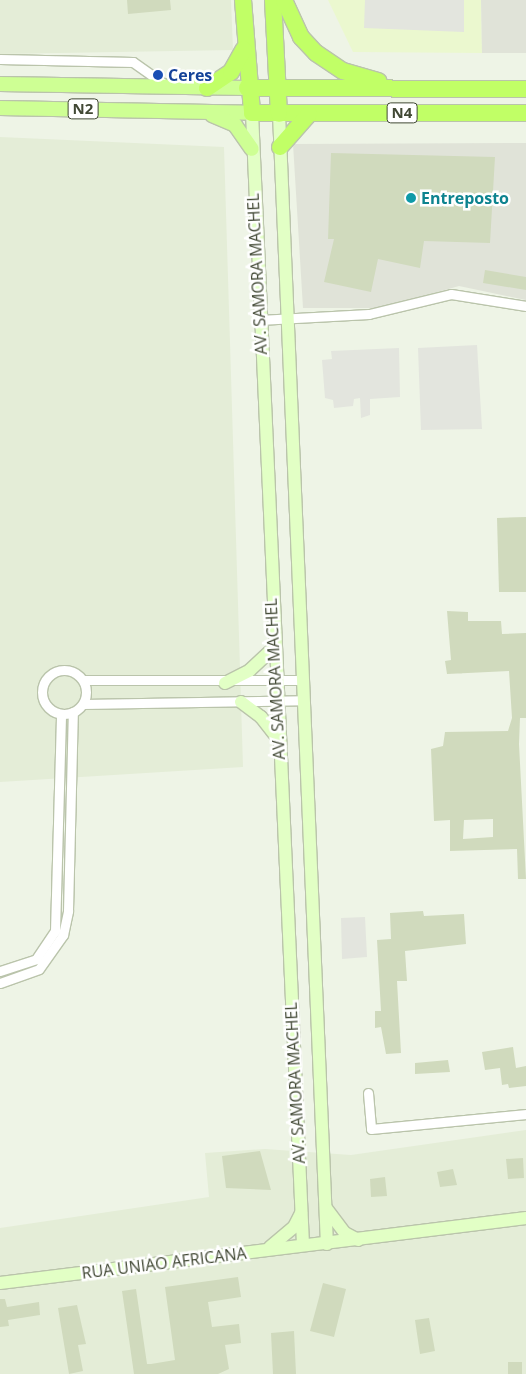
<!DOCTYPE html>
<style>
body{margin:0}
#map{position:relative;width:526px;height:1374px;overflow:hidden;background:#eef4e6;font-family:"Open Sans",sans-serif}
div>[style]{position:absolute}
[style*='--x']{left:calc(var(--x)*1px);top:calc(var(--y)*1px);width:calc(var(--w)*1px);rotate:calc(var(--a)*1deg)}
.residential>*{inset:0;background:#e4edd7}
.commercial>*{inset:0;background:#ebf8cf}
.industrial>*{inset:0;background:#e0e3d8}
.parking>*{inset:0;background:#e3e5de}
.building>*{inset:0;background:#d0dabd}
.roads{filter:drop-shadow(1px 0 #bac4ab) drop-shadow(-1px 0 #bac4ab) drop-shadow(0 1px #bac4ab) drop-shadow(0 -1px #bac4ab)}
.street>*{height:9px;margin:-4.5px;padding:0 4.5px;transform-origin:4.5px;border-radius:4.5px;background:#fff}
.street>.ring{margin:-4.5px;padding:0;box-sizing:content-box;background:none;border:9px solid #fff;border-radius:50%}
.secondary>*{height:12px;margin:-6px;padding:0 6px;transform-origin:6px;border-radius:6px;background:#e2ffc5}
.primary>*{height:14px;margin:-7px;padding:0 7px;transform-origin:7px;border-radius:7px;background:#ceff94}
.highway>*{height:16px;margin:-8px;padding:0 8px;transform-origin:8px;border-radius:8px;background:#c1ff66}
.dots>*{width:14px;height:14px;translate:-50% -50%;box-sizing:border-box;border:2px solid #fff;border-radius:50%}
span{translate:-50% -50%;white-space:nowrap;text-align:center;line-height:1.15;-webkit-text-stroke:5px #fff;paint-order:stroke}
.shield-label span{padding:1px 4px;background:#fff;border:1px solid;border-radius:4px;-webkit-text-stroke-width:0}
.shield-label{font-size:15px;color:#414834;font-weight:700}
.transit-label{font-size:16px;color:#164399;font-weight:700}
.left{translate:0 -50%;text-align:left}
.culture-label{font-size:16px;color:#0d838f;font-weight:700}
.street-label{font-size:16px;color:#414834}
</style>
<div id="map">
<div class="residential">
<i style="clip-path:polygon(0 0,231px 0,233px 50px,0 54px)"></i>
<i style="clip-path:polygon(0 137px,224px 147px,243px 767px,0 782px)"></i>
<i style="clip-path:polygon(526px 1130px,526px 1374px,0 1374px,0 1228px,209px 1197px,205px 1153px,265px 1149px,351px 1155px)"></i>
</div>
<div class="commercial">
<i style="clip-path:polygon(328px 0,481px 0,482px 53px,353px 52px)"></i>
</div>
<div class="industrial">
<i style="clip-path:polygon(481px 0,526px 0,526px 53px,482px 53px)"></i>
<i style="clip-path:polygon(526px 143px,526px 300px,459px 286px,381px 308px,303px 308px,293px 144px)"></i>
</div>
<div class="parking">
<i style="clip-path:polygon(365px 0,464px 0,464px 32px,364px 28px)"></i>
<i style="clip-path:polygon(477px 345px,482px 429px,421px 430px,418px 348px)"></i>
<i style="clip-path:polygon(399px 348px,400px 397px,370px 399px,370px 415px,361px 418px,360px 398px,354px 399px,353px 406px,334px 408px,333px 400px,325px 398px,322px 360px,332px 359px,331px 351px)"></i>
<i style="clip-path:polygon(365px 917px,367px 957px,342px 959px,341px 918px)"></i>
</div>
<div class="building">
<i style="clip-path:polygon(127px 0,170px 0,171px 10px,128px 14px)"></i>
<i style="clip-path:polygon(331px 153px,495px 157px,490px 243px,424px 241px,420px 268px,378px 259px,371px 292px,324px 282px,334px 239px,328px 239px)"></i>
<i style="clip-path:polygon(485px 270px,526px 277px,526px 290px,483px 283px)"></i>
<i style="clip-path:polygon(526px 517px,526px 592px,499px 592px,497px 518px)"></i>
<i style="clip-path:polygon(evenodd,447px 611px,468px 612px,468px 621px,501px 621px,502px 634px,526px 633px,526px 718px,520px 718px,519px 744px,526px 879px,518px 879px,517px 849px,450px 851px,450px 820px,434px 821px,431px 749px,443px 746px,445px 732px,508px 731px,512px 718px,509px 671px,447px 674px,445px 661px,451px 660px,447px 611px,493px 819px,493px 837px,463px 839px,464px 820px,493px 819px)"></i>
<i style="clip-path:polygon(423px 911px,424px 916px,464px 914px,466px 944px,405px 951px,407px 981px,397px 981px,401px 1053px,386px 1054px,381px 1027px,375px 1028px,375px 1011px,381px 1011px,377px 940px,391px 939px,390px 913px)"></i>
<i style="clip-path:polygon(513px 1047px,516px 1068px,526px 1066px,526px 1086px,509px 1088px,508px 1084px,502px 1085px,500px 1068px,485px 1070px,482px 1052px)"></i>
<i style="clip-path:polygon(448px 1060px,450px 1072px,415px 1074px,415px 1063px)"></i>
<i style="clip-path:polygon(260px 1151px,271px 1190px,226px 1188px,222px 1156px)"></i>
<i style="clip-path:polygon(523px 1158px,524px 1178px,508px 1179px,506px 1159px)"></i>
<i style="clip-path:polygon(453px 1169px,457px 1185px,440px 1187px,437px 1172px)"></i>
<i style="clip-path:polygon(385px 1177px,387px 1196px,371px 1197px,370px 1179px)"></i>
<i style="clip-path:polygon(238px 1277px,241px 1297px,208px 1302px,212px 1327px,239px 1324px,241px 1343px,225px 1345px,229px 1369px,218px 1374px,134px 1374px,122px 1291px,136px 1289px,147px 1364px,151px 1364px,175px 1360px,165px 1287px)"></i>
<i style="clip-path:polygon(323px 1283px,346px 1289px,334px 1337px,310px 1331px)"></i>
<i style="clip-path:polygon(0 1299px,5px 1299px,7px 1307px,39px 1302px,40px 1315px,8px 1320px,9px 1326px,0 1327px)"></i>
<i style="clip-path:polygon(77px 1305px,86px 1344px,78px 1345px,83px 1371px,69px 1374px,58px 1308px)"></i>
<i style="clip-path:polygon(429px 1318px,435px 1351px,420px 1354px,415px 1320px)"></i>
<i style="clip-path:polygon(294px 1331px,296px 1374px,273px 1374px,271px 1333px)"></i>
<i style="clip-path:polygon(508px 1362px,522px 1362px,522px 1374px,508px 1374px)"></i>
</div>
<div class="roads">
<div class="street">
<i style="--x:0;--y:59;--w:133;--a:1.3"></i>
<i style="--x:133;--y:62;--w:42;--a:35.2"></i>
<i style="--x:259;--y:320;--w:110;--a:-3.1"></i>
<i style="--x:369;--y:314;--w:84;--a:-13.7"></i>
<i style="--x:451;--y:294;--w:76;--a:9.1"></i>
<i class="ring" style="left:42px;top:670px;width:35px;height:35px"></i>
<i style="--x:83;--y:680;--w:219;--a:0"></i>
<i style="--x:83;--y:704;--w:220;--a:-1"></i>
<i style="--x:0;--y:971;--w:38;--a:-18"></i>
<i style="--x:36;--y:959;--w:34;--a:-56"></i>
<i style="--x:55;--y:931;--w:217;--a:-88.4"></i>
<i style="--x:0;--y:983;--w:41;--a:-19.7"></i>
<i style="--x:39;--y:969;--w:42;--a:-54.8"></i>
<i style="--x:63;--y:935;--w:25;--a:-78"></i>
<i style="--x:68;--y:911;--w:199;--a:-88.6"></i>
<i style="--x:368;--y:1093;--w:36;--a:85"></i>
<i style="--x:371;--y:1129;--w:156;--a:-5.5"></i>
</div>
<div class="secondary">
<i style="--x:252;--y:113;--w:1132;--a:87.42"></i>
<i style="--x:279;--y:114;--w:1131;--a:87.57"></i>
<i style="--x:225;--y:683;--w:28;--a:-27"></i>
<i style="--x:250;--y:670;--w:33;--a:-43"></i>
<i style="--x:241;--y:702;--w:25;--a:37"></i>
<i style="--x:261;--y:717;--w:28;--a:52"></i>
<i style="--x:326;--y:1208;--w:31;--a:53"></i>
<i style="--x:345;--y:1233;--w:15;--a:28"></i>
<i style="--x:270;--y:1247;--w:31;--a:-40"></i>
<i style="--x:294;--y:1227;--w:16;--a:-63"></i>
<i style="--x:0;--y:1283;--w:530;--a:-7.04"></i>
</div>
<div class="primary">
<i style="--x:0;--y:84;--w:247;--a:0.9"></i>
<i style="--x:0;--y:108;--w:252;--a:1.1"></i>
<i style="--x:212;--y:115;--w:25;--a:23"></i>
<i style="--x:235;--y:125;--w:29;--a:55"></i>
</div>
<div class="highway">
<i style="--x:243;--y:0;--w:113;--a:85.4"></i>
<i style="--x:252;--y:113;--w:274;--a:0"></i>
<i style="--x:273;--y:0;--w:114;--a:87"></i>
<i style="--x:284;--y:0;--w:41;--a:65.3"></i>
<i style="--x:301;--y:37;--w:22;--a:47"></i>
<i style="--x:316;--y:53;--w:32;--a:34"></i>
<i style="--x:343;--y:71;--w:37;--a:16"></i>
<i style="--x:207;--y:88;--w:29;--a:-34"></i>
<i style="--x:231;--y:72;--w:26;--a:-61"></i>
<i style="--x:247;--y:88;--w:279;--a:0.2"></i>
<i style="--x:280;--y:147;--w:44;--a:-48.7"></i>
</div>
</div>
<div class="dots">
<i style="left:158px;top:75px;background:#1a4fb4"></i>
<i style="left:411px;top:198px;background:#0f9aa8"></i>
</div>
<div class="shield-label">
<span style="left:83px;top:109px">N2</span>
<span style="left:402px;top:113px">N4</span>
</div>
<div class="transit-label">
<span class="left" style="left:168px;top:75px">Ceres</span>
</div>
<div class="culture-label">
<span class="left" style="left:421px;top:198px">Entreposto</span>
</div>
<div class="street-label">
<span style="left:257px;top:274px;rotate:-93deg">AV. SAMORA MACHEL</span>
<span style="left:275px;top:679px;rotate:-93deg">AV. SAMORA MACHEL</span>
<span style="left:295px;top:1083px;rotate:-93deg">AV. SAMORA MACHEL</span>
<span style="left:164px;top:1263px;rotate:-7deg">RUA UNIAO AFRICANA</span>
</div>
</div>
